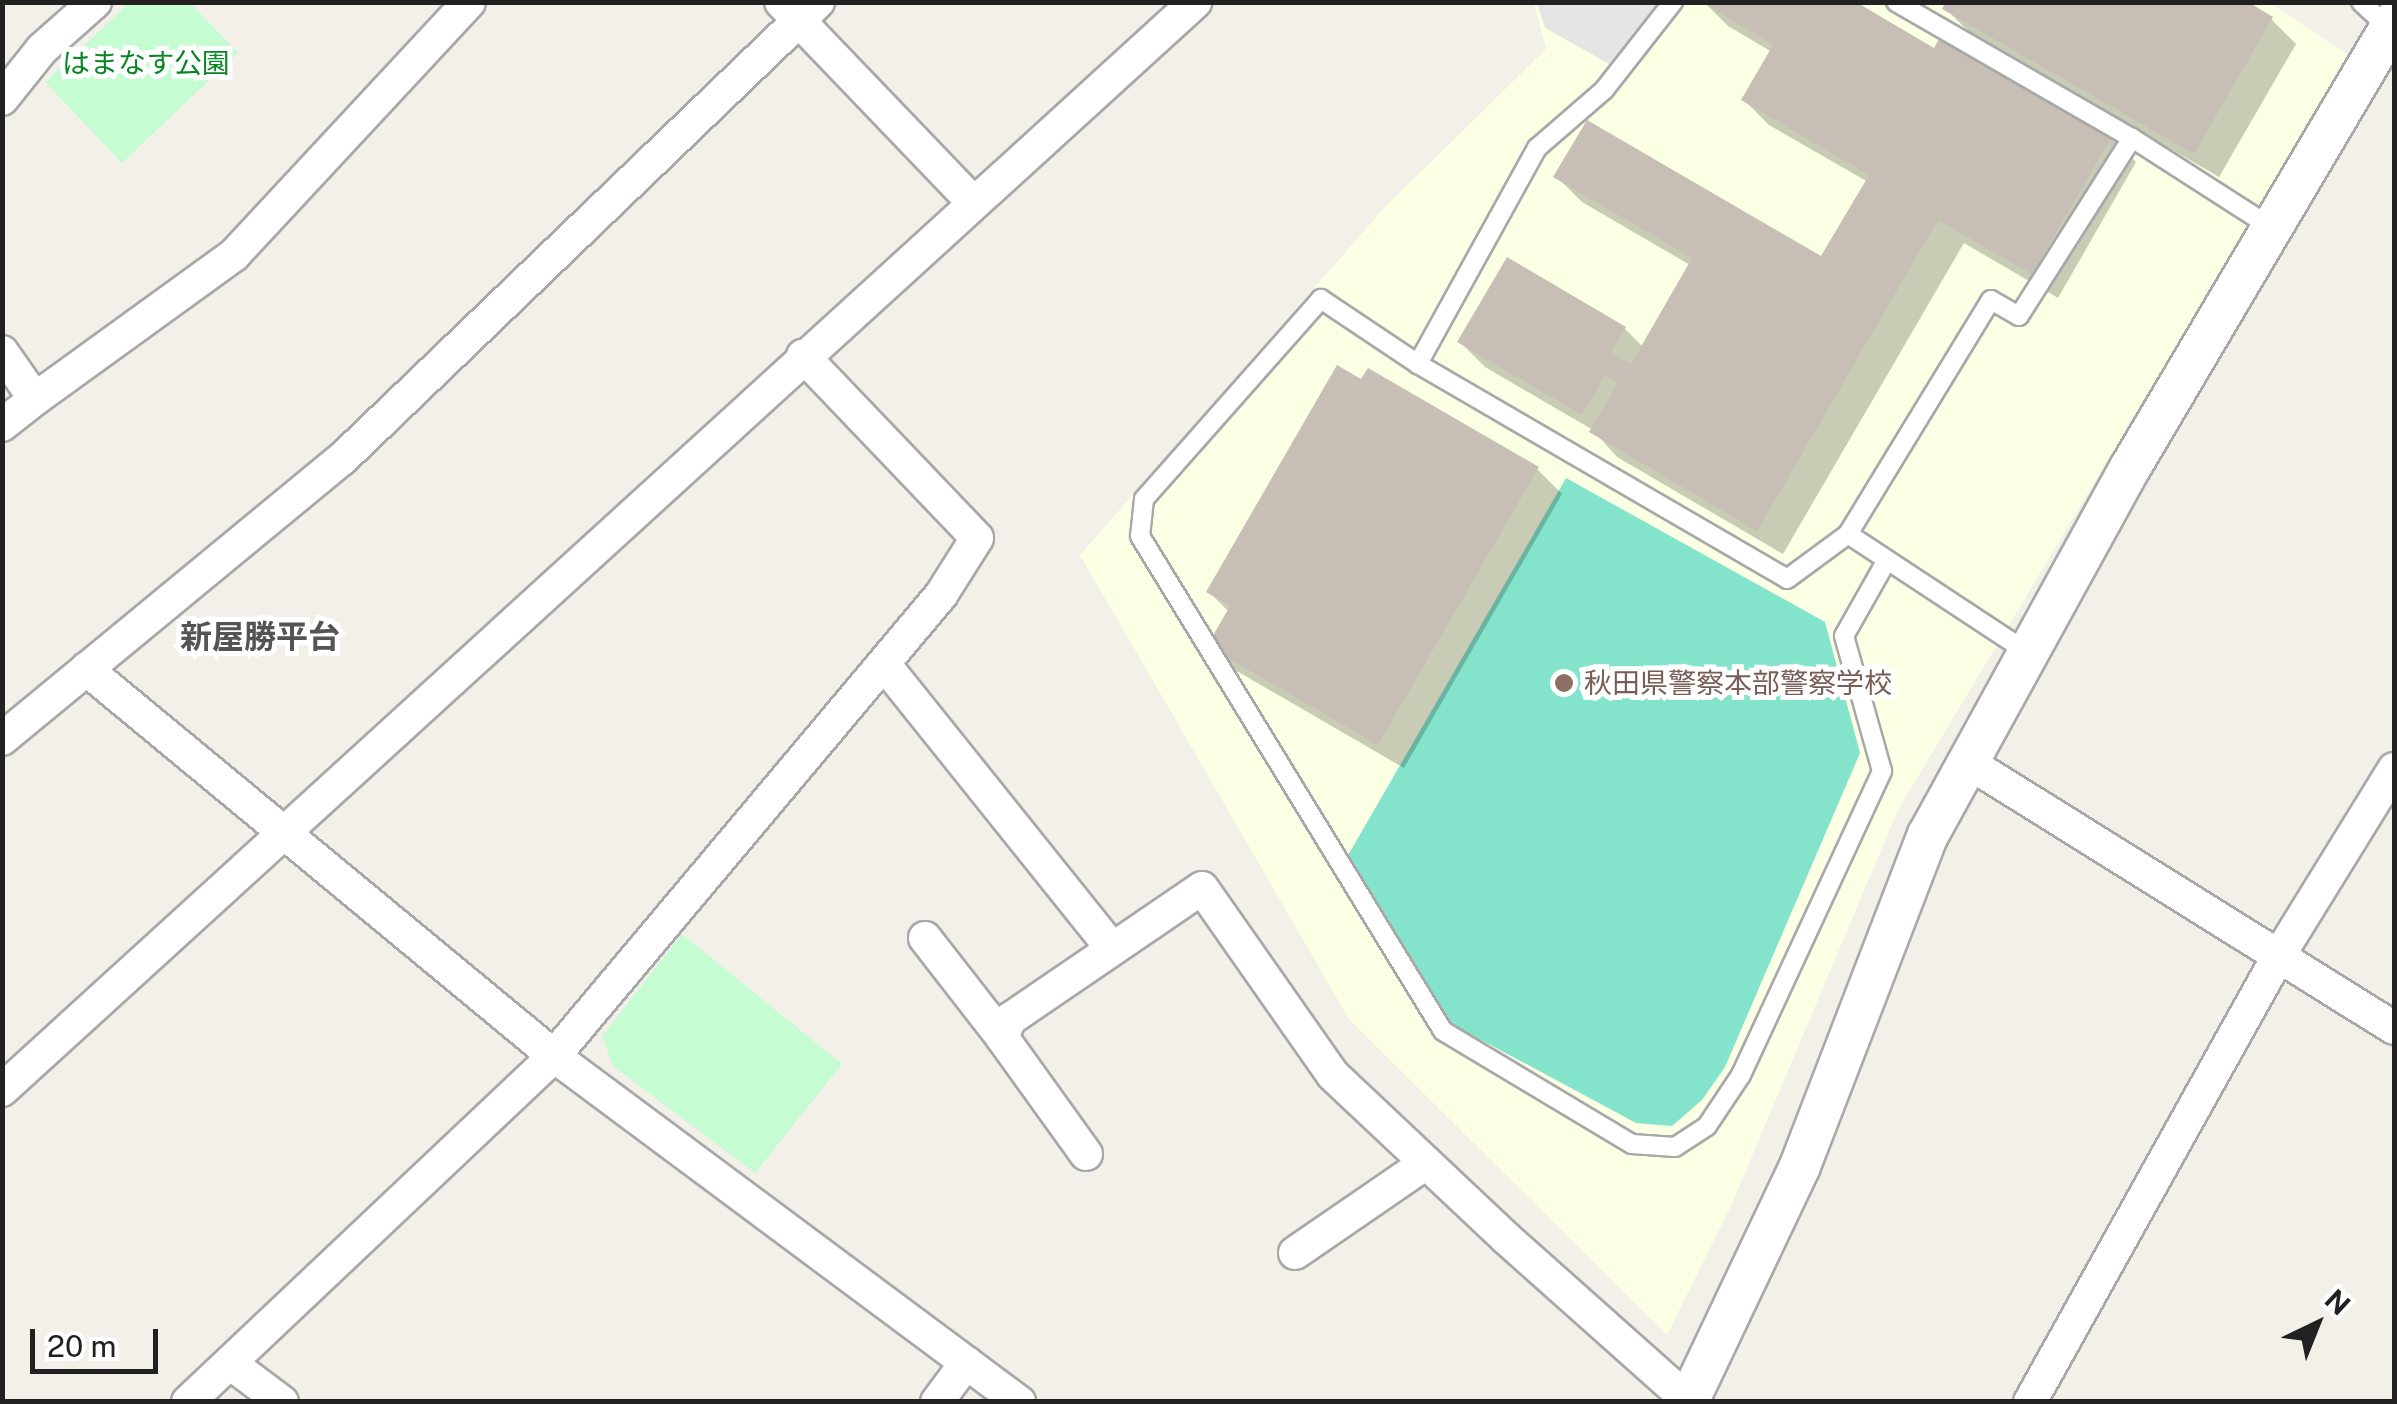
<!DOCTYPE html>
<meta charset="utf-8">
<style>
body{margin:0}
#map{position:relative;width:2397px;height:1404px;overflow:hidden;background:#f2f0e8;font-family:"Public Sans","Noto Sans JP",sans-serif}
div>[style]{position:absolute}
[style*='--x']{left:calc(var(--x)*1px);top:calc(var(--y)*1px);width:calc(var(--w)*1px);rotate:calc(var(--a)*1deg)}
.education>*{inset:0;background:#fbffe3}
.park>*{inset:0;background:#c5fcd1}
.pitch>*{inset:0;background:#84e3cb}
.parking>*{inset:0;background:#e5e5e5}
.shadow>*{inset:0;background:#0003}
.building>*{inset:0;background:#c7bfb6}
.roads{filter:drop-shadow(2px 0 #a8a8a8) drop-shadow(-2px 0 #a8a8a8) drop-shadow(0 2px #a8a8a8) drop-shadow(0 -2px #a8a8a8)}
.service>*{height:18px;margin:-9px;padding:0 9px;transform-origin:9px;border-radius:9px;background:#fff}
.minor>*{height:32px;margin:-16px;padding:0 16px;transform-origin:16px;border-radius:16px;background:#fff}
.tertiary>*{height:40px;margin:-20px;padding:0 20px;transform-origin:20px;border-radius:20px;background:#fff}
.dots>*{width:28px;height:28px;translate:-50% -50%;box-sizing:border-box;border:5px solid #fff;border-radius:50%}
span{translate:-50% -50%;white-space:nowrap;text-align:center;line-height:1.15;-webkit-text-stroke:10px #fff;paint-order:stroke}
.park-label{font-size:28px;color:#088624}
.education-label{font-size:28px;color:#785e54}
.left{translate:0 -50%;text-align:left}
.quarter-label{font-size:32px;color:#545454;font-weight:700}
.frame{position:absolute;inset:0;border:5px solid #212121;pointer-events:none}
.north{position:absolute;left:2267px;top:1274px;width:100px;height:100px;-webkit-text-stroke:8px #fff;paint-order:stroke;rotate:43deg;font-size:28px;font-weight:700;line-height:40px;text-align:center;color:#212121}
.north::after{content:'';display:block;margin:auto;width:35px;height:45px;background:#212121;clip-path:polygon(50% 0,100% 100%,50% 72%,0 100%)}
.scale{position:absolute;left:30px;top:1329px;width:128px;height:45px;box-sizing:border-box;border:5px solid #212121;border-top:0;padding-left:12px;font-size:30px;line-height:35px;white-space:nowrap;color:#212121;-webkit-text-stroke:8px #fff;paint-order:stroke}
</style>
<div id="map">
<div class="education">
<i style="clip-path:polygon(1534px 3px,2270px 3px,2350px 56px,1898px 810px,1731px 1206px,1667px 1335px,1349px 1019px,1080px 555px,1386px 206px,1546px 49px)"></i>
</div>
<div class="park">
<i style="clip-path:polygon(129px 3px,190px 3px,238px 53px,122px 163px,45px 82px)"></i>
<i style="clip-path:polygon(682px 934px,842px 1064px,755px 1173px,613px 1066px,602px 1036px)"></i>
</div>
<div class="pitch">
<i style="clip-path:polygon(1566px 478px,1825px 622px,1860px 753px,1725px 1067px,1702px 1100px,1672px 1126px,1636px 1123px,1446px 1021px,1343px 864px)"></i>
</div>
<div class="parking">
<i style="clip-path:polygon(1537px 3px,1662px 3px,1611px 65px,1545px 28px)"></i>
</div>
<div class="shadow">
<i style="clip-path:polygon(1704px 2px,1935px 51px,2112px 137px,2136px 162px,2058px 298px,1964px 243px,1783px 554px,1617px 457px,1593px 430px,1485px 367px,1460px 342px,1625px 329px,1643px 347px,1690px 265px,1582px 202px,1557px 177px,1822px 260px,1868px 182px,1769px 125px,1744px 100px,1772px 52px,1728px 26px)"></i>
<i style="clip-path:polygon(1945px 8px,2271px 19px,2296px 44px,2219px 177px,1970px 33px)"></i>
<i style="clip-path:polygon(1537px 469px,1562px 494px,1404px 768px,1235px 670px,1210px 645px,1229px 612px,1209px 592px)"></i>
</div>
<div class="building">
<i style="clip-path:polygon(1702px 2px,1856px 2px,1934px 48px,1941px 35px,2113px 135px,2032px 274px,1938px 220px,1757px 531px,1589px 432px,1618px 383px,1605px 375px,1582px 415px,1457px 342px,1507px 257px,1626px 327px,1611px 352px,1631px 364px,1692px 258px,1553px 177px,1587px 120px,1821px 256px,1869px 175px,1741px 100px,1773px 45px)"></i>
<i style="clip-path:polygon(1946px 2px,2248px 2px,2273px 17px,2194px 154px,1942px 9px)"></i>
<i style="clip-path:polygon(1337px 365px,1361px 379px,1368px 368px,1539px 467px,1378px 745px,1207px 646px,1230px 606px,1206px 592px)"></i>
</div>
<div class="roads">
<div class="service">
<i style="--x:1673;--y:2;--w:112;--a:128.1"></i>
<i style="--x:1604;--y:90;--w:89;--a:139.1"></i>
<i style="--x:1537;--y:148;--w:247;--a:118.9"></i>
<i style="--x:1418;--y:364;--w:427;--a:30.2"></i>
<i style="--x:1787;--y:579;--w:76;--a:-36.4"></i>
<i style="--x:1896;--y:2;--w:272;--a:30"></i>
<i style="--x:2361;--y:2;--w:40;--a:43"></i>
<i style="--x:1418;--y:364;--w:117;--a:-146.2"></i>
<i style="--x:1321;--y:299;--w:267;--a:131.5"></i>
<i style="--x:1144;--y:499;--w:37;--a:96"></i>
<i style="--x:1140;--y:536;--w:580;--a:58.53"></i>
<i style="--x:1443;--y:1031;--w:220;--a:30.9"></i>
<i style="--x:1632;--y:1144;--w:43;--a:4"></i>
<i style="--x:1675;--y:1147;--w:38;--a:-33"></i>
<i style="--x:1707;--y:1126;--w:61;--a:-56.3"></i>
<i style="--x:1741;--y:1075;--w:335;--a:-65.1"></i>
<i style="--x:1882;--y:771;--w:140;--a:-105.7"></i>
<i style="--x:1844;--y:636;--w:87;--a:-60.5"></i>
<i style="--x:2027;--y:652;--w:214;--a:-146.6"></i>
<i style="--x:1848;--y:534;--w:274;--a:-58.6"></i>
<i style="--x:1991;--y:300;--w:32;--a:30"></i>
<i style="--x:2019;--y:316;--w:211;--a:-57.6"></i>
<i style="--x:2132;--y:138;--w:166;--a:32.7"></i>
</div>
<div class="minor">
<i style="--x:781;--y:2;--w:276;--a:46.2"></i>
<i style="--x:2;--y:99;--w:64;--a:-51.3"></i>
<i style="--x:42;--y:49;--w:71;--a:-41.6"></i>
<i style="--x:2;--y:352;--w:57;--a:54.9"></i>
<i style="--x:35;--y:399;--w:246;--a:-35.9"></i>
<i style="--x:234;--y:255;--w:345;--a:-47.1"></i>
<i style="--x:2;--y:425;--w:42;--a:-38.2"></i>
<i style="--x:884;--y:664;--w:365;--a:51.3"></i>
<i style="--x:86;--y:669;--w:607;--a:39.59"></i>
<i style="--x:554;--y:1056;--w:580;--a:36.65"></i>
<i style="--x:2;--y:739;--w:440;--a:-39.5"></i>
<i style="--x:342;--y:459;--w:660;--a:-43.83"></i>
<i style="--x:1966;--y:761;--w:504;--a:31.96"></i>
<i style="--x:925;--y:938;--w:125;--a:52.1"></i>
<i style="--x:2;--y:1090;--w:1615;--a:-42.36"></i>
<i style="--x:1086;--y:1154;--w:144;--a:-125.7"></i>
<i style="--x:1002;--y:1037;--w:20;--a:-66"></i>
<i style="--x:1010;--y:1019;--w:232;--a:-34.3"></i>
<i style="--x:1202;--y:888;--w:228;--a:55"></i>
<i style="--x:1333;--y:1075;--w:238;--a:43.3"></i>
<i style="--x:1506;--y:1238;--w:244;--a:41.7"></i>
<i style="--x:1295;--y:1253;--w:159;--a:-34.5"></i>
<i style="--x:230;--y:1363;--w:65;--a:36.9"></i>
<i style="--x:188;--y:1402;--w:504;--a:-43.39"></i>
<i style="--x:554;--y:1056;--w:602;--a:-49.99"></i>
<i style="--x:941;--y:595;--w:67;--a:-57.7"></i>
<i style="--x:977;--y:538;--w:252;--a:-133.7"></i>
<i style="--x:937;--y:1402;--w:49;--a:-53.4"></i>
<i style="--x:2030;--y:1402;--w:509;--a:-60.87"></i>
<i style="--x:2278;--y:957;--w:221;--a:-58.3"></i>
</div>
<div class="tertiary">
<i style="--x:1688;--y:1402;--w:261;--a:-64.6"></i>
<i style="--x:1800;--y:1166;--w:355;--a:-68.9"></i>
<i style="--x:1928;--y:835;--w:419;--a:-61.2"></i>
<i style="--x:2130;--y:468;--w:519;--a:-59.43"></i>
</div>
</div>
<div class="dots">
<i style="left:1564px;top:683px;background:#8d6e63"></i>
</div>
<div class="park-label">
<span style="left:146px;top:63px">はまなす公園</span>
</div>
<div class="education-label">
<span class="left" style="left:1584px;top:683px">秋田県警察本部警察学校</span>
</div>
<div class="quarter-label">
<span style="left:260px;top:637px">新屋勝平台</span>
</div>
<div class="frame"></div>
<div class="north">N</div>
<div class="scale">20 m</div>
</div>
